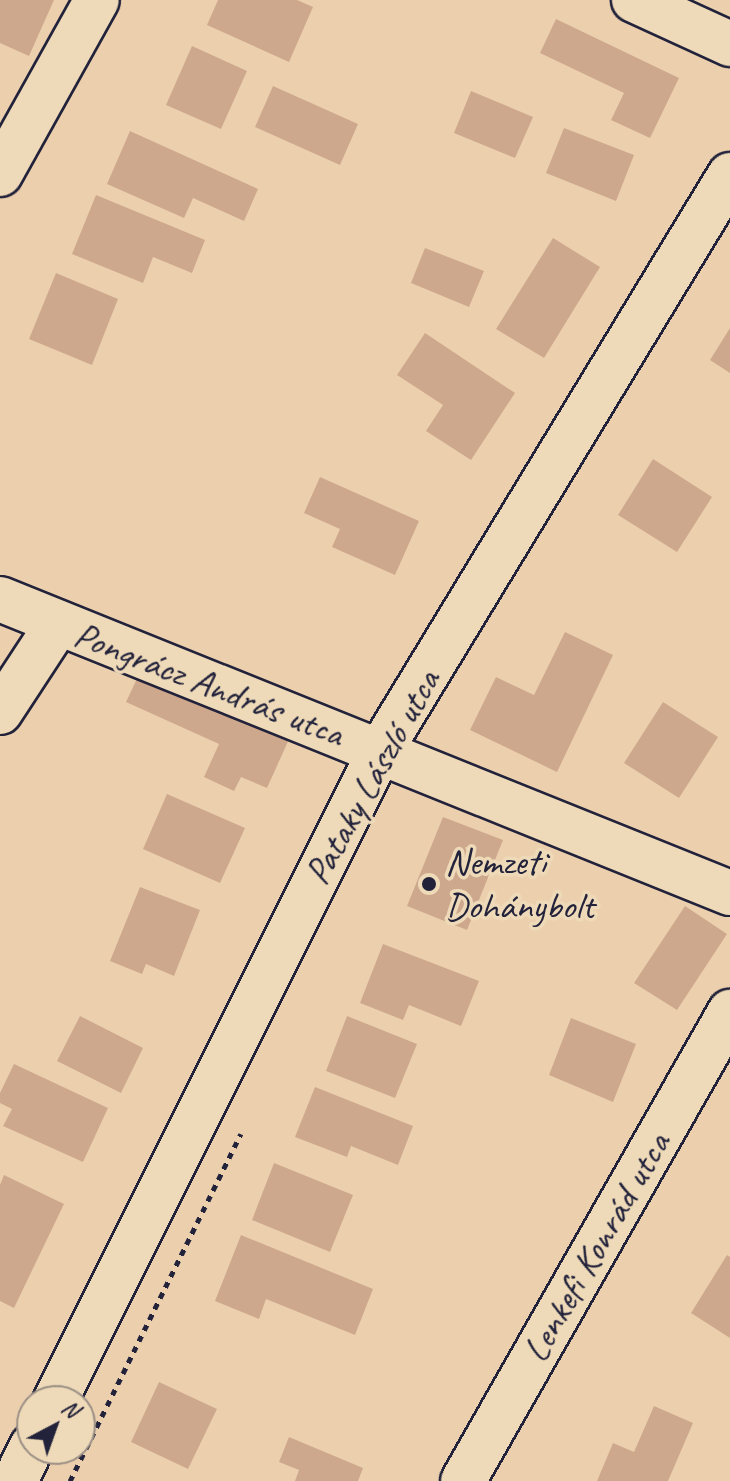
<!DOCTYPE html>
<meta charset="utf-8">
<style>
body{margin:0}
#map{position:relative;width:730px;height:1481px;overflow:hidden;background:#ecd0ae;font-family:Caveat,sans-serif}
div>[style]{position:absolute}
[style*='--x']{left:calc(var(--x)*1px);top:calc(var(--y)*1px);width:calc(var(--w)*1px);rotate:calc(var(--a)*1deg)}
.building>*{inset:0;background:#cea88c}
.path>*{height:5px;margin-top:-2.5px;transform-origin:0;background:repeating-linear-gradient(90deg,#22223b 0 6px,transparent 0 12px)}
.roads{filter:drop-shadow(2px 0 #22223b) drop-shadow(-2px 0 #22223b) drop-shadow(0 2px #22223b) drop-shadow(0 -2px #22223b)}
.minor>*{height:44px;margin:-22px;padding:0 22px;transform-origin:22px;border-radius:22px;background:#eedab8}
.dots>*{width:22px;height:22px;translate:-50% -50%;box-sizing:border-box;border:4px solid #eedab8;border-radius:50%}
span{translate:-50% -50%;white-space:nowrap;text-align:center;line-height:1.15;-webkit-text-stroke:7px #eedab8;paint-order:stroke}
.street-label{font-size:38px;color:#22223b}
.poi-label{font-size:38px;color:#22223b}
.left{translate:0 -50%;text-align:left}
.north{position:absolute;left:16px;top:1385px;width:80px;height:80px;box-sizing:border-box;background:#eedab8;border:2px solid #9c9086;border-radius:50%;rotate:41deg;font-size:22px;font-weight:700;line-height:32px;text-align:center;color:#22223b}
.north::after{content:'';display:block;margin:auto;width:28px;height:36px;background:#22223b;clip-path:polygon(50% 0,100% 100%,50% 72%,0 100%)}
</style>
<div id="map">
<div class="building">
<i style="clip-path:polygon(0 0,54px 0,29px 56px,0 43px)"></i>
<i style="clip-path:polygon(218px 0,297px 0,313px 7px,289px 62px,207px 25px)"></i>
<i style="clip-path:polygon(556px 19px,679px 78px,650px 138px,611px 120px,624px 93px,540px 53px)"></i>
<i style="clip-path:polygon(192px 46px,247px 71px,221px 129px,166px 105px)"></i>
<i style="clip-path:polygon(273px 86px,358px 124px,340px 165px,255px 127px)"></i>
<i style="clip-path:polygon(471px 91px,533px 117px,515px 158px,454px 133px)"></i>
<i style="clip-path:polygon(564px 128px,634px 155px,616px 201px,546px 173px)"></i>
<i style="clip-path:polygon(130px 131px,258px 189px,244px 221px,193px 198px,184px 218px,107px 184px)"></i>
<i style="clip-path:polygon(96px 195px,205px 240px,192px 273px,153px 257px,143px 283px,72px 254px)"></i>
<i style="clip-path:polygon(553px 238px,600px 267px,544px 358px,496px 329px)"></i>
<i style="clip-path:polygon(425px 248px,484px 271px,469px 307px,411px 283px)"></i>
<i style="clip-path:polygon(56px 273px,118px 299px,92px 365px,29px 339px)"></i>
<i style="clip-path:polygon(730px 328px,730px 373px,710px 360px)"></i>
<i style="clip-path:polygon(425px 333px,515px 393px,471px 460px,426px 431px,443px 405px,397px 375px)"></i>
<i style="clip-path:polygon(653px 459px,712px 497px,677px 552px,618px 515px)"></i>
<i style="clip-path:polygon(320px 477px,419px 521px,395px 575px,332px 547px,340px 529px,304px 513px)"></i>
<i style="clip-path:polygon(565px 632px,613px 655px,557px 772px,470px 730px,496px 677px,534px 695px)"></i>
<i style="clip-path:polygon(141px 670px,290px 737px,267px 788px,241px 777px,234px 791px,204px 777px,219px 744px,126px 702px)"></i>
<i style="clip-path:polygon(663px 702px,718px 737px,679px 798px,624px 763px)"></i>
<i style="clip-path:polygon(167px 794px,245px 828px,220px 883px,143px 849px)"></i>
<i style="clip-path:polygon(443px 817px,503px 840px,467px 930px,407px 906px)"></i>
<i style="clip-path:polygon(140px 887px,200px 910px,174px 976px,146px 964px,142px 974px,110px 961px)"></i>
<i style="clip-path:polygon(685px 906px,727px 934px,677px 1010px,634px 983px)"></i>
<i style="clip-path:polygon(383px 944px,479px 981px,461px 1026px,409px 1005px,403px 1020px,360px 1003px)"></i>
<i style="clip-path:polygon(80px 1016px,143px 1048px,121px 1093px,57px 1061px)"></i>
<i style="clip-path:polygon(347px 1016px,417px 1044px,395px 1098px,326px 1071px)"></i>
<i style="clip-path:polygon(571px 1018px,636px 1044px,613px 1102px,549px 1075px)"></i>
<i style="clip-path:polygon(14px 1064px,108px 1108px,83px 1162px,3px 1126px,12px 1109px,0 1103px,0 1093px)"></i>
<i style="clip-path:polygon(315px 1087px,413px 1126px,398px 1165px,351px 1146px,347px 1157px,295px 1137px)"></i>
<i style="clip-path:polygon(274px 1163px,353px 1195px,330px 1252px,252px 1220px)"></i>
<i style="clip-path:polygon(4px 1175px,64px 1204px,14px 1308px,0 1301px,0 1185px)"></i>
<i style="clip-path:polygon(241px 1235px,373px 1289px,355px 1335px,266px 1299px,259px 1319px,215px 1301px)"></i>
<i style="clip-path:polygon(727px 1255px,730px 1257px,730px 1338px,691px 1313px)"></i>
<i style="clip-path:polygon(159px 1382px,217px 1409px,188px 1469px,131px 1442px)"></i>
<i style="clip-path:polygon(654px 1406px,693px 1423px,668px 1481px,597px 1481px,613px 1443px,634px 1452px)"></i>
<i style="clip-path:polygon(289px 1437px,363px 1468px,358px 1481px,295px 1481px,299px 1470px,279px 1462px)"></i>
</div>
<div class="path">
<i style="--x:70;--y:1481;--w:387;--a:-63.8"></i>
</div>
<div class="roads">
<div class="minor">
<i style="--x:634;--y:0;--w:106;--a:24.6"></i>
<i style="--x:0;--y:174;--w:199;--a:-60.9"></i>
<i style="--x:0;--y:599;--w:787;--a:21.94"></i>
<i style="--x:0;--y:712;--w:104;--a:-56.8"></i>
<i style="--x:55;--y:1401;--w:727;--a:-63.43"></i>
<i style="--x:380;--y:751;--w:674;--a:-58.72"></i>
<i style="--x:15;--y:1481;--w:39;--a:-64"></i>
<i style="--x:463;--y:1481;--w:540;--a:-60.35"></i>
</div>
</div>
<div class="dots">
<i style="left:429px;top:884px;background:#22223b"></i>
</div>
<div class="street-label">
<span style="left:209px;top:684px;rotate:21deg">Pongrácz András utca</span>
<span style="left:372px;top:777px;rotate:-61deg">Pataky László utca</span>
<span style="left:596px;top:1247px;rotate:-60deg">Lenkefi Konrád utca</span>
</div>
<div class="poi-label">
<span class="left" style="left:445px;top:884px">Nemzeti<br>Dohánybolt</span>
</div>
<div class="north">N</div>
</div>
